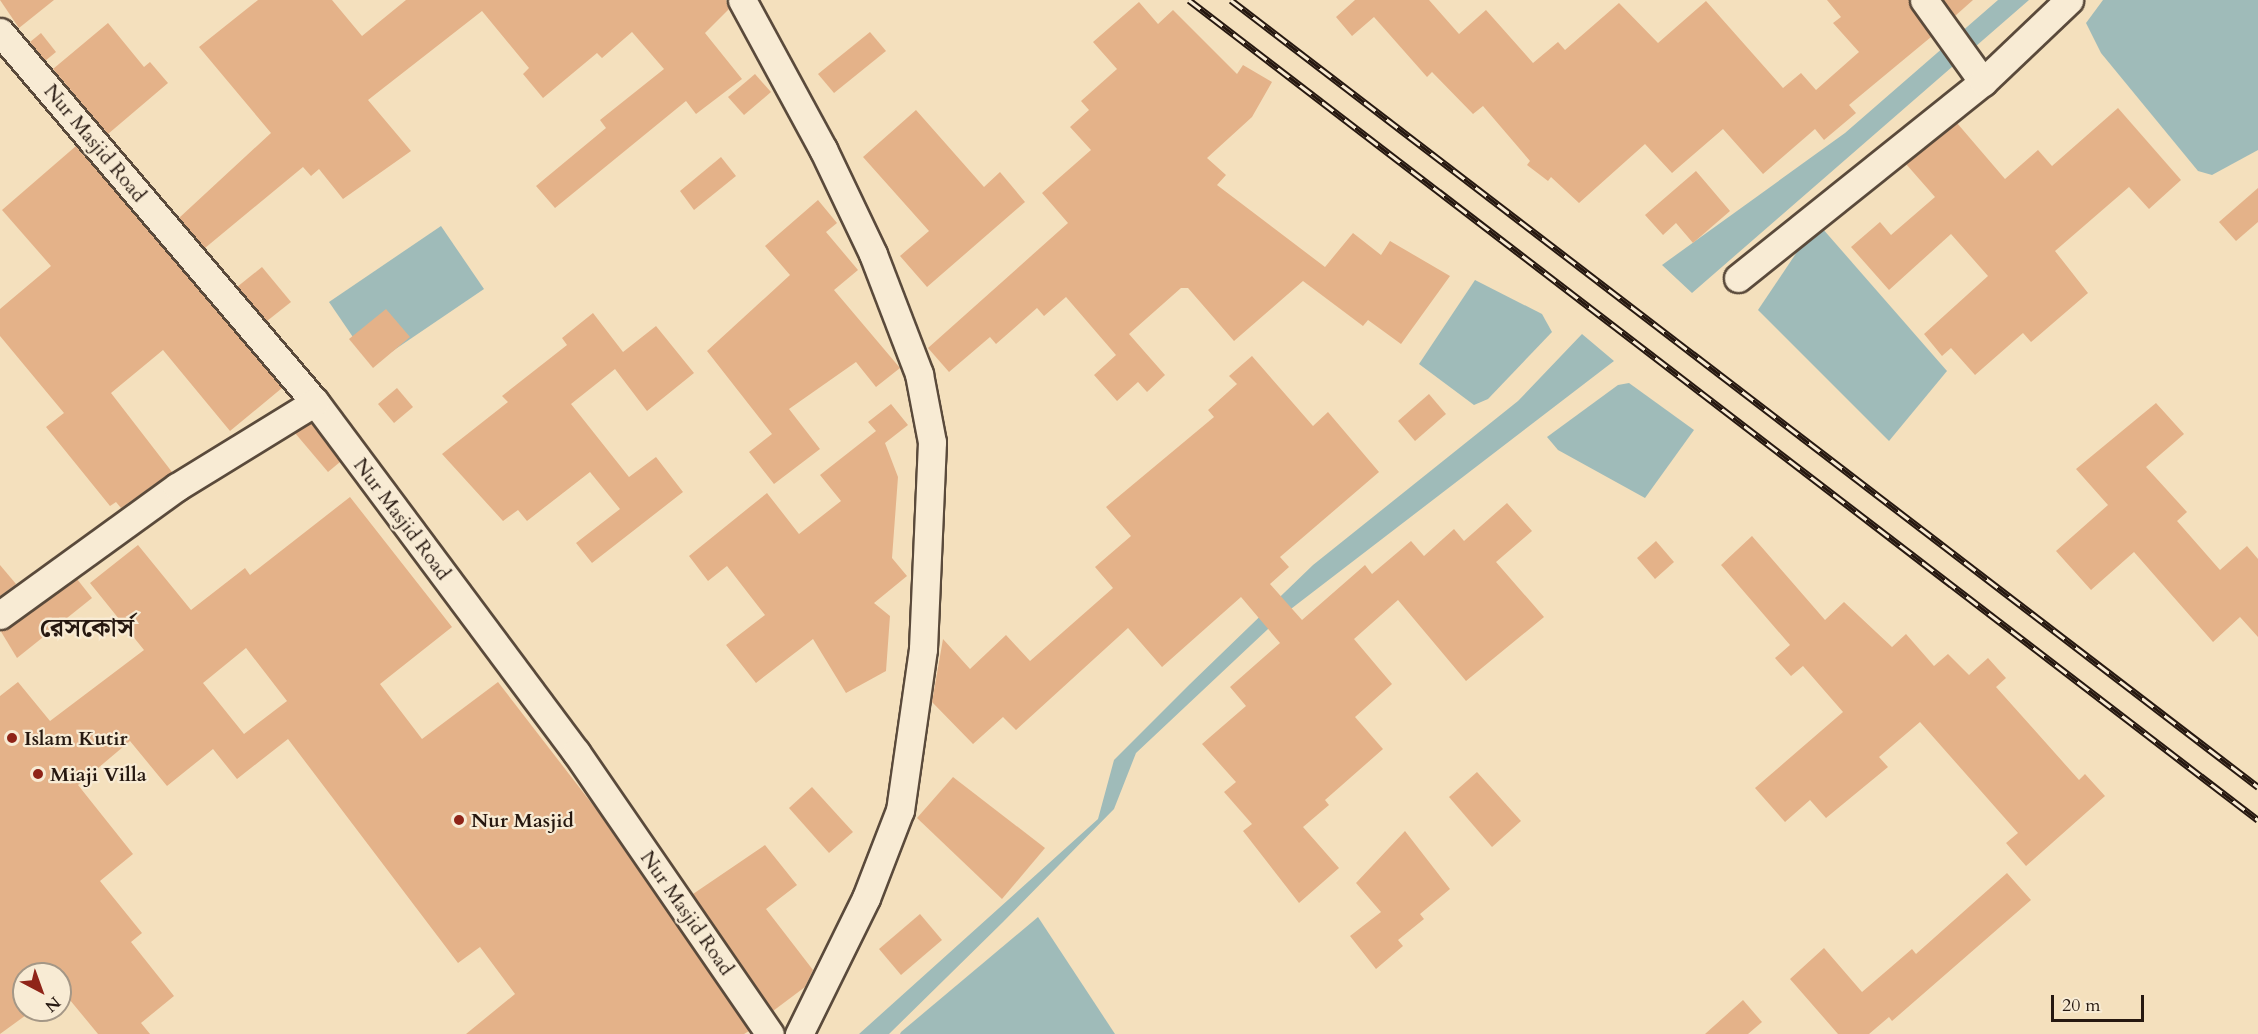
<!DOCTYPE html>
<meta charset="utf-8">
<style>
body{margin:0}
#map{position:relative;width:2258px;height:1034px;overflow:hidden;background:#f4e0bd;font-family:Cardo,"Noto Serif Bengali",serif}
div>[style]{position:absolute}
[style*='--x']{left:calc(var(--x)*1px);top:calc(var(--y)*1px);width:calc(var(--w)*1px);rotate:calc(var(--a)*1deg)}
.water>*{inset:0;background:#9fbbb9}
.building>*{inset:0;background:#e4b289}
.roads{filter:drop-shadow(2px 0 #5a4a3b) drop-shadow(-2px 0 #5a4a3b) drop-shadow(0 2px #5a4a3b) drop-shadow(0 -2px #5a4a3b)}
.street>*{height:27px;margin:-13.5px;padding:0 13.5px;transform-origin:13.5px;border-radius:13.5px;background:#f8ebd4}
.rail>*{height:7px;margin-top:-3.5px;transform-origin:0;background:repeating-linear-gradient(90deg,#f8ebd4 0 14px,#261810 0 28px);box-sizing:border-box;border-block:2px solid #261810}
.dots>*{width:16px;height:16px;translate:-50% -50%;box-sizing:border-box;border:3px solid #f8ebd4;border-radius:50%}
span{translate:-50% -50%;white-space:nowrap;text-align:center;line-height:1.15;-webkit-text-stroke:4.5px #f8ebd4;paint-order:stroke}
.street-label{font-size:20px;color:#261810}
.poi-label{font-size:20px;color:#261810;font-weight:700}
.left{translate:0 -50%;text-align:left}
.district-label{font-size:26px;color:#261810;font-weight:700}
.north{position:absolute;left:12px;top:962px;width:60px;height:60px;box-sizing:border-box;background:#f8ebd4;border:2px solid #a49786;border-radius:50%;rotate:139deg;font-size:16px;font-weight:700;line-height:24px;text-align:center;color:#261810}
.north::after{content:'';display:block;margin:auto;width:21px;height:27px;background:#8f2418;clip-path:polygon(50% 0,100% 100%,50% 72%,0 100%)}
.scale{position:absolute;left:2051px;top:995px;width:93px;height:27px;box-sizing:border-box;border:3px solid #261810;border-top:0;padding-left:8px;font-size:18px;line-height:21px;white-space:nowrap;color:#261810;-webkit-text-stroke:4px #f8ebd4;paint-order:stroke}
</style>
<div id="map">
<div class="water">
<i style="clip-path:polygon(1998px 0,2029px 0,1692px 293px,1662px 265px,1845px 133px)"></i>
<i style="clip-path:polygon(2103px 0,2258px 0,2258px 150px,2212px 175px,2198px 171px,2101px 53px,2086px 23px)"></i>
<i style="clip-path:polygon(441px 226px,484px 289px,372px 365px,329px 302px)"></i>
<i style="clip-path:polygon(1822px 228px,1947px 371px,1889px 441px,1758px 310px,1803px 243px)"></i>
<i style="clip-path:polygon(1475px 280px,1542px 314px,1552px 332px,1488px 399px,1474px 405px,1419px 364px)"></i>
<i style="clip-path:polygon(1582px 334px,1614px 361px,1283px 615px,1136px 753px,1114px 809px,1003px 922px,889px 1034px,859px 1034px,1098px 819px,1114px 760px,1190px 684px,1313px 565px,1518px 401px)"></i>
<i style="clip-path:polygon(1629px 383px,1694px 430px,1645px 498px,1558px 450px,1547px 437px,1618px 385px)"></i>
<i style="clip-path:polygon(1038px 917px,1115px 1034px,900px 1034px,901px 1032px)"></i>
</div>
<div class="building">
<i style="clip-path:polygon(0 0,54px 0,19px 28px)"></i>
<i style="clip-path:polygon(258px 0,332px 0,362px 36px,406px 0,726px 0,729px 9px,705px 33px,742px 79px,696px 114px,686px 101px,555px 208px,536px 186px,606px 128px,600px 120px,664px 69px,632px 32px,602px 58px,597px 53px,543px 98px,523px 74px,529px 68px,482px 11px,368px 100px,411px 151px,343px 199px,319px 169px,311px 176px,303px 167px,205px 248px,179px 218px,271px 133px,199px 47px)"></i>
<i style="clip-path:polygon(1355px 0,1429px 0,1459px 34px,1486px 10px,1533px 63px,1558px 42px,1565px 50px,1619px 3px,1658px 43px,1706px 1px,1783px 88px,1801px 73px,1816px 90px,1859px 52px,1833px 23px,1841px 17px,1827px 0,1909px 0,1931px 37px,1849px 105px,1856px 113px,1824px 140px,1815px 129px,1763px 174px,1723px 129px,1672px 173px,1645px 144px,1579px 203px,1551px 177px,1548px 181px,1527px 165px,1530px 161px,1483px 106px,1473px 114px,1432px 72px,1427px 77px,1374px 17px,1352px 36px,1336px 17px)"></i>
<i style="clip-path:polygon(1943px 0,1973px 0,1955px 16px)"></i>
<i style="clip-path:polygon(1139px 2px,1158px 24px,1173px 10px,1237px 74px,1243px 65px,1272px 82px,1252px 117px,1207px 158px,1226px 175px,1217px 185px,1325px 267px,1353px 233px,1381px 255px,1390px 241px,1450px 276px,1401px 344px,1368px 320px,1363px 326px,1303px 281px,1234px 341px,1188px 288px,1181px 288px,1129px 334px,1165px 375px,1147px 392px,1138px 382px,1117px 401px,1094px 375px,1116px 355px,1066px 297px,1044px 316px,1037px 308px,996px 344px,990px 337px,949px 372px,928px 348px,1068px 223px,1042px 193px,1091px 150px,1070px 127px,1089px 110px,1081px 101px,1117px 69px,1093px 42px)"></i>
<i style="clip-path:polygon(108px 23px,144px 67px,150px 62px,168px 83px,108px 134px,53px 69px)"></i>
<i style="clip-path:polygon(870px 32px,886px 51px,834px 93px,818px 74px)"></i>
<i style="clip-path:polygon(41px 33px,56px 52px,45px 61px,30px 42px)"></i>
<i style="clip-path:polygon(755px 74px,771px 92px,744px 115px,728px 97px)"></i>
<i style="clip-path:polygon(2118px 108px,2181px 180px,2149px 209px,2129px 187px,2055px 251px,2088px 293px,2031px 342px,2023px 333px,1975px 375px,1951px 348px,1942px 356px,1924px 334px,1988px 276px,1951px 234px,1889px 290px,1851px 247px,1880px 222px,1891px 235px,1935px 197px,1906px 164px,1957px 123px,2005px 179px,2038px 150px,2052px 166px)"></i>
<i style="clip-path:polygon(916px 110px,984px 187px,1000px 172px,1025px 202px,927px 287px,900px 256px,929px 231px,863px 157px)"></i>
<i style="clip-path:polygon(76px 146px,282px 388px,230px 431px,163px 350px,111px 393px,172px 472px,121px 508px,116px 502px,110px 506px,46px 427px,64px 413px,0 336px,0 309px,51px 266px,2px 210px)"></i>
<i style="clip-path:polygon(721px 157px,736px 176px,694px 210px,680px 191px)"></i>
<i style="clip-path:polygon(1696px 171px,1730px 211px,1693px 243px,1676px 223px,1663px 235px,1645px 215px)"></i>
<i style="clip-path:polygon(2258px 188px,2258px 222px,2236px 241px,2219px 222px)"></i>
<i style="clip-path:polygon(818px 200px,837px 223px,826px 232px,858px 270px,834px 290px,900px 368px,876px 387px,856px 362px,789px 409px,820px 449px,774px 484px,749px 452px,772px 434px,707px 351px,790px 275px,765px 246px)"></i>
<i style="clip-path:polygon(262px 267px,291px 302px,267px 321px,237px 287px)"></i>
<i style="clip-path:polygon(386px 309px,410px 337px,373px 368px,349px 339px)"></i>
<i style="clip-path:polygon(593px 313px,623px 352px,656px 326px,694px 373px,647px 411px,615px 369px,571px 404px,629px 477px,656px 457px,683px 492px,592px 563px,576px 543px,620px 509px,590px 472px,527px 521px,518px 510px,503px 521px,442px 454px,508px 402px,502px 396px,567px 345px,562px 338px)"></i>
<i style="clip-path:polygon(1252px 356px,1313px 426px,1328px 412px,1379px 472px,1280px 557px,1289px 567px,1270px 584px,1302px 620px,1365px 565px,1372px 574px,1411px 541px,1424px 556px,1454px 529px,1464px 541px,1507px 503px,1532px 531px,1496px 562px,1544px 617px,1466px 681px,1398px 600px,1354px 639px,1392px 684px,1355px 717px,1383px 749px,1325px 800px,1329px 805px,1303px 827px,1339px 868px,1299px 903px,1243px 831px,1252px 824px,1224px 792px,1236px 782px,1202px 744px,1246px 706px,1230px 687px,1280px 643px,1241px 597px,1162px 667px,1128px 628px,1016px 730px,1003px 717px,973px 744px,932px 702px,943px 639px,970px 669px,1006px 635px,1030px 661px,1113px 588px,1095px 567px,1131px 536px,1106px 507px,1214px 417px,1208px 410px,1237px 384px,1229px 376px)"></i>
<i style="clip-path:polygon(397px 388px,413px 407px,394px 423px,378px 404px)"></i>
<i style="clip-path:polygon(1429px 394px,1446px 414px,1415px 441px,1398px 421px)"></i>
<i style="clip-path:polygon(2156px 403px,2184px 434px,2146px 467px,2187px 512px,2177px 521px,2220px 570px,2247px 546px,2258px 559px,2258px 637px,2240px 617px,2213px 642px,2134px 552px,2091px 590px,2056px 551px,2108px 505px,2076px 469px)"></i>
<i style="clip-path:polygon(891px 404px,908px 425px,885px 443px,898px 477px,892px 558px,907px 576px,874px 603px,890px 616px,886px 671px,846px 693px,813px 639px,756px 683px,726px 645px,765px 615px,727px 566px,708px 581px,689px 556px,767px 493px,799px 534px,841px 501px,820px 475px,876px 431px,868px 422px)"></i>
<i style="clip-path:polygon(311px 423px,340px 462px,328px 472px,295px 433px)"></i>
<i style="clip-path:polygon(evenodd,350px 497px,452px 627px,380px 684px,422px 739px,498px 682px,596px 809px,749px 1031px,744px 1034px,466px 1034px,515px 994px,480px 947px,458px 963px,288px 739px,237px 779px,213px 749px,167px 786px,130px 741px,78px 785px,133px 854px,100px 881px,142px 933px,131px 942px,174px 996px,141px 1023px,150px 1034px,98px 1034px,60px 988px,60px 974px,24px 974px,24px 1010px,33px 1010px,0 1034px,0 696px,18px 682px,50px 721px,144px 650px,90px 583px,138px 545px,191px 610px,245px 568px,250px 575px,350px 497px,246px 648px,287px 701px,244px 734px,203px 683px,246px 648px)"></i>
<i style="clip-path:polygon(1752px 536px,1825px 620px,1844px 602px,1892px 647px,1906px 634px,1934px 666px,1948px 654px,1969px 675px,1988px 658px,2006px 678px,1996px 687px,2079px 780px,2085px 774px,2105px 796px,2026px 866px,2006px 843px,2018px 833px,1920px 722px,1879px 757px,1888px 767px,1826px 818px,1810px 800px,1785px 822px,1755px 788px,1843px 712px,1803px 666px,1791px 676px,1775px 658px,1790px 645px,1721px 565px)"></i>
<i style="clip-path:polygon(1656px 541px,1674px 562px,1655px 579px,1637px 558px)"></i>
<i style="clip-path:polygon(0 565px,16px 584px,0 596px)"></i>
<i style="clip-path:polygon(77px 579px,92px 598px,17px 658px,0 630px)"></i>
<i style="clip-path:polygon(1477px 772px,1521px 821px,1492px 847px,1449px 797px)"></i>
<i style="clip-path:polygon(953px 777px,1045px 848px,1002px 899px,917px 818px)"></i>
<i style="clip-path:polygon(812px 787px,853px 832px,829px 853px,789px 808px)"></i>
<i style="clip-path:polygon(1405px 831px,1450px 889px,1420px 914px,1424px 919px,1398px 940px,1403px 946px,1376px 969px,1350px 936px,1381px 912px,1356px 883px)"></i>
<i style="clip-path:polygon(765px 845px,797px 885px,766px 909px,813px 970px,805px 987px,773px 1011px,693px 894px)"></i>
<i style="clip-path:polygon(2007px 873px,2031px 900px,1892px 1021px,1889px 1017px,1869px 1034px,1838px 1034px,1790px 979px,1824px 948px,1862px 992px,1912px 949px,1916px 954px)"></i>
<i style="clip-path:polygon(920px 914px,942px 940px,901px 975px,879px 949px)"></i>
<i style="clip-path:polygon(1743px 1000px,1762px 1022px,1748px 1034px,1705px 1034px)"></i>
</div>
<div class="roads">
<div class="street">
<i style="--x:742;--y:0;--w:170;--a:61.5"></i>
<i style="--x:823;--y:149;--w:116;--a:64.5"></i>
<i style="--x:873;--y:254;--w:129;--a:69"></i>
<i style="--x:919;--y:374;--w:69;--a:79.2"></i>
<i style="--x:932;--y:442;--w:207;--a:92.5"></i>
<i style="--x:923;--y:649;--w:163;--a:98.1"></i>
<i style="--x:900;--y:810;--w:94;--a:111.1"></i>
<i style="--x:866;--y:898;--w:152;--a:116.2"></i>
<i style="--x:1924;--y:0;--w:101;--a:54.3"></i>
<i style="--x:0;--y:32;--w:486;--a:49.6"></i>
<i style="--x:315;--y:402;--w:437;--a:53.3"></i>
<i style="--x:576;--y:752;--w:342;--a:55.5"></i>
<i style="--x:1738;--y:278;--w:314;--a:-38.7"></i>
<i style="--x:1983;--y:82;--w:119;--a:-43.6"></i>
<i style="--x:0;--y:615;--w:218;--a:-35.9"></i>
<i style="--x:177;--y:487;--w:162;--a:-31.6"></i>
</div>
</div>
<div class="rail">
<i style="--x:1189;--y:0;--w:1347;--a:37.49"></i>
<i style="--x:1231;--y:0;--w:1294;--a:37.46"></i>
</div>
<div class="dots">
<i style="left:12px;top:738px;background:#8f2418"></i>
<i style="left:38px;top:774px;background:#8f2418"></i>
<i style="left:459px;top:820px;background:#8f2418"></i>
</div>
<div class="street-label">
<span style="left:95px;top:143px;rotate:50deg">Nur Masjid Road</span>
<span style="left:402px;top:519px;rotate:53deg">Nur Masjid Road</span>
<span style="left:687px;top:913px;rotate:55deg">Nur Masjid Road</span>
</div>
<div class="poi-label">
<span class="left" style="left:24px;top:738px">Islam Kutir</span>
<span class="left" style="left:50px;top:774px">Miaji Villa</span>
<span class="left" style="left:471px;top:820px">Nur Masjid</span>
</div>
<div class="district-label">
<span style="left:87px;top:628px">রেসকোর্স</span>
</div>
<div class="north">N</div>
<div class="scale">20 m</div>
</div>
